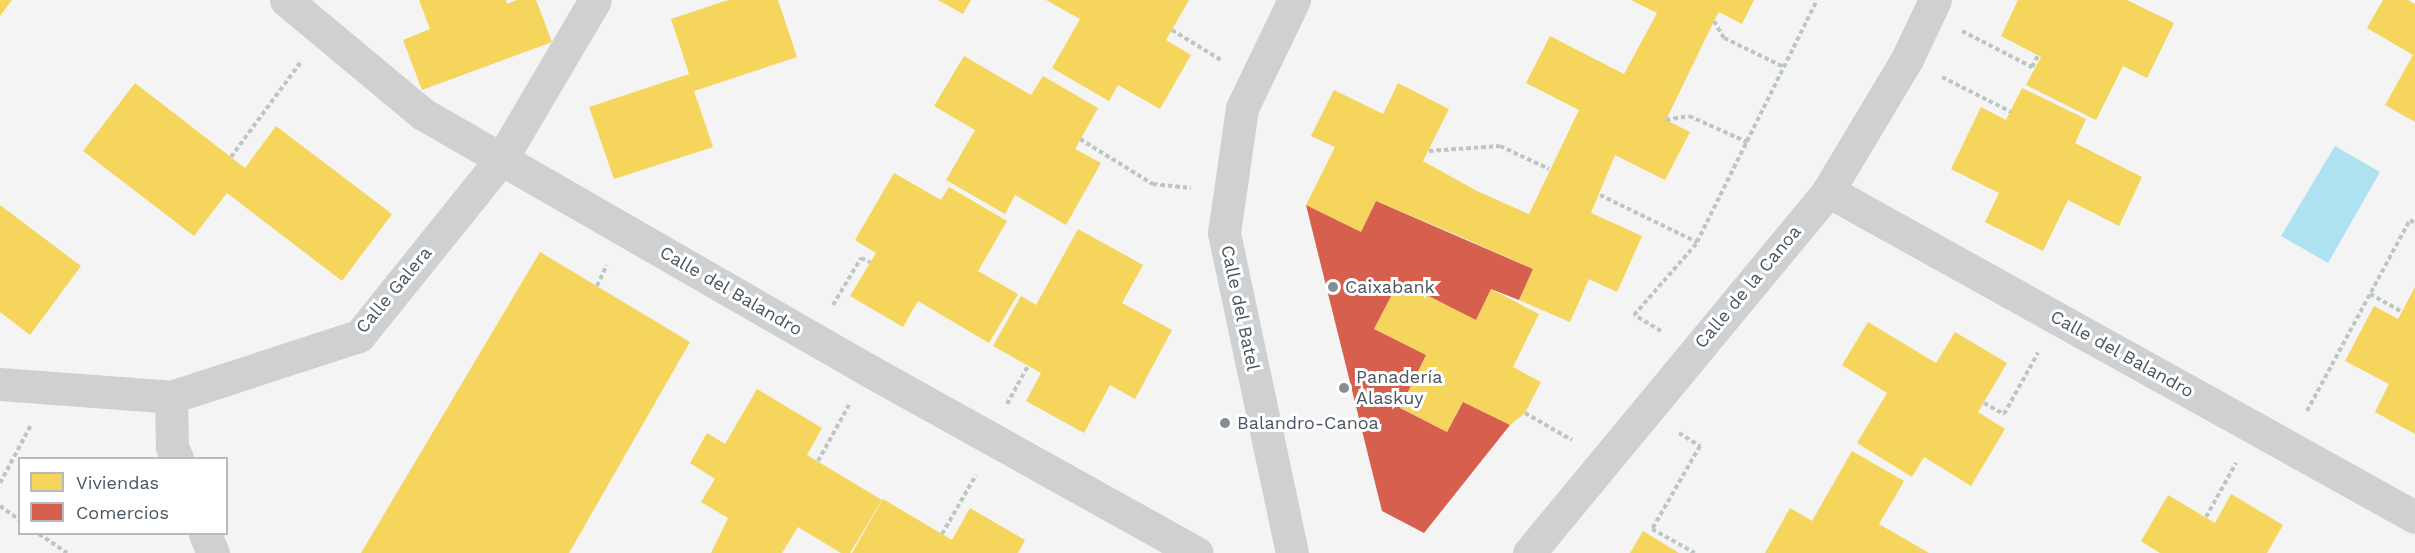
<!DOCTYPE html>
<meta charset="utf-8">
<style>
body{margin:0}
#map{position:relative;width:2415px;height:553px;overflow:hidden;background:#f4f4f4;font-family:"Work Sans",sans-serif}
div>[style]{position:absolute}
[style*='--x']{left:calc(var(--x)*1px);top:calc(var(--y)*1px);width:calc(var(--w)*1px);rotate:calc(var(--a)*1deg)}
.water>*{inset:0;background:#aee2f0}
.homes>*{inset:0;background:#f6d55c}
.shops>*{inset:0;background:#d6604d}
.path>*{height:4px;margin-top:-2px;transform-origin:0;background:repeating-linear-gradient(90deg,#bcc7c4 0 4.5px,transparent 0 7.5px)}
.minor>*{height:33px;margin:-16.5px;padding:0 16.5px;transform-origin:16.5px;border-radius:16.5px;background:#ced0d2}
.dots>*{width:16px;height:16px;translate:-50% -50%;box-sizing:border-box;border:3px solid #fff;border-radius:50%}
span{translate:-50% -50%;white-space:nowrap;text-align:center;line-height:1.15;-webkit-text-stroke:6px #fff;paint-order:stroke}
.poi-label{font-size:18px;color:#4a5661}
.left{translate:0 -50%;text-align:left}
.street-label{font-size:18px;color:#4a5661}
.legend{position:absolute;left:18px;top:457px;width:210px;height:78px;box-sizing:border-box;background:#fff;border:2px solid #b7bbc0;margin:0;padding:8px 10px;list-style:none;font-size:18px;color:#4a5661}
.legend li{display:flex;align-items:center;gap:12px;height:30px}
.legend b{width:30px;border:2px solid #b7bbc0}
</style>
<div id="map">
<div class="water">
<i style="clip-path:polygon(2335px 146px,2380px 172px,2328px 263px,2281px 236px)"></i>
</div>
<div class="homes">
<i style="clip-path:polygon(0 0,12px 0,0 16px)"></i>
<i style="clip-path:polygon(419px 0,506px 0,507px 4px,517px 0,536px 0,552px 42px,422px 90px,403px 40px,430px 29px)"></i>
<i style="clip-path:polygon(728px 0,778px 0,797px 57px,694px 91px,713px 147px,614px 179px,589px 107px,689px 74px,671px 19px)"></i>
<i style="clip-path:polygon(938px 0,971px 0,963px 14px)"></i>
<i style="clip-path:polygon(1046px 0,1189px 0,1166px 40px,1191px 55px,1160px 109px,1118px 85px,1109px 101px,1052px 68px,1080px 19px)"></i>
<i style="clip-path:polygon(1631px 0,1754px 0,1742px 24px,1719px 12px,1714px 21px,1666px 120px,1690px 132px,1665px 180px,1615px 155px,1591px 213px,1642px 236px,1617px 292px,1589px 279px,1570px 322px,1519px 300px,1533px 269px,1457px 235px,1376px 201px,1361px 232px,1306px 205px,1335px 147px,1311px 136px,1334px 90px,1383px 114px,1398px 83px,1449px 109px,1423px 161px,1477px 191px,1529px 214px,1579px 110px,1526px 83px,1550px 36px,1624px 74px,1657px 13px)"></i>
<i style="clip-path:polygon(2018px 0,2127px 0,2174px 23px,2147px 78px,2123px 66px,2096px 120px,2026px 85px,2041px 57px,2001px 36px)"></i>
<i style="clip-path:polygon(2383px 0,2408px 0,2415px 4px,2415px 122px,2385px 105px,2413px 55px,2367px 28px)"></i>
<i style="clip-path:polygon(964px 56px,1031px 95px,1043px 76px,1098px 108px,1075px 149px,1101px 163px,1066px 225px,1015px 195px,1005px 214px,946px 180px,975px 130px,934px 106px)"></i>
<i style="clip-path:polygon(135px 83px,245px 168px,276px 126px,392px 214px,342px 281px,227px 193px,194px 236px,83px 151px)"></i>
<i style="clip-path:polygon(2022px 88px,2086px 119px,2075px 143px,2142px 177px,2119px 226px,2068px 200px,2043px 251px,1985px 222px,1999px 193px,1951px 169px,1981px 107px,2006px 120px)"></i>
<i style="clip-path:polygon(894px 173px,941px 200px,949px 187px,1007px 221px,978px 271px,1018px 294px,989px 343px,918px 301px,903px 327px,850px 296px,876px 253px,855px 240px)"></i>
<i style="clip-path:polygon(0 205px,81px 266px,30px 335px,0 312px)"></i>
<i style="clip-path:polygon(1078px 229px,1143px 265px,1122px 303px,1172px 330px,1135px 399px,1110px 385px,1084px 433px,1026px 401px,1041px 373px,993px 346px,1021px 296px,1036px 305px)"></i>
<i style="clip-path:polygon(540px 252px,690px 342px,569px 553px,361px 553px)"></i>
<i style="clip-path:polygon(1399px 281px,1476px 320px,1491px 289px,1539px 314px,1513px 367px,1541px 382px,1525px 413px,1510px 425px,1463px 402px,1447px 432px,1400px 408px,1426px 355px,1374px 329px)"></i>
<i style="clip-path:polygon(2415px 287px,2415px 434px,2375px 412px,2389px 384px,2345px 361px,2374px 306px,2398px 319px)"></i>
<i style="clip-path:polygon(1868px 322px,1936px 363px,1955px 332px,2007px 363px,1978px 412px,2005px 429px,1971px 486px,1924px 457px,1912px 477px,1857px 443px,1887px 393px,1842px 365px)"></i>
<i style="clip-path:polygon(757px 389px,822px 428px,807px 455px,882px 500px,850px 553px,841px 553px,798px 527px,782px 553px,711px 553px,728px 518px,701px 502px,715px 479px,690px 463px,707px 433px,725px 444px)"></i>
<i style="clip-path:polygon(1852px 451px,1904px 481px,1879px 524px,1929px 553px,1765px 553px,1790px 508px,1812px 521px)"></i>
<i style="clip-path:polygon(2231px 494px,2283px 525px,2267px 553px,2160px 553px,2141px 541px,2168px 495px,2215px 523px)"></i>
<i style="clip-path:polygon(883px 499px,952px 540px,970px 508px,1025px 540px,1018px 553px,852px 553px)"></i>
<i style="clip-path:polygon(1643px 531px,1679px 553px,1630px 553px)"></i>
</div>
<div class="shops">
<i style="clip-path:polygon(1376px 201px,1533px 269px,1519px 300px,1491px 289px,1476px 320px,1399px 281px,1374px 329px,1426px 355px,1400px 408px,1447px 432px,1463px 402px,1510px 425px,1424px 533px,1382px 511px,1306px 205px,1361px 232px)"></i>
</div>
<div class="path">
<i style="--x:1714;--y:21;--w:20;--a:60"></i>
<i style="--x:1724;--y:38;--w:67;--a:25.8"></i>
<i style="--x:1172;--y:30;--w:57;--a:31.5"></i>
<i style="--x:1962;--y:31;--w:79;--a:27.2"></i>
<i style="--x:2032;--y:67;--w:13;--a:-63"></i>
<i style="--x:1942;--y:77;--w:77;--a:26.9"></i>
<i style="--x:1666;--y:120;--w:23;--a:-10"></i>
<i style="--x:1689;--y:116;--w:64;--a:24.1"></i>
<i style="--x:1080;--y:139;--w:86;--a:31.7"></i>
<i style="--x:1153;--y:184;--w:38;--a:6"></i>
<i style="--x:1429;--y:151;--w:71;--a:-4"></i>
<i style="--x:1500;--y:146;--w:54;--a:25.1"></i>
<i style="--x:231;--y:157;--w:117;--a:-53.7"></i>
<i style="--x:1600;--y:195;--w:108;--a:25.9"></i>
<i style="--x:1697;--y:242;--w:270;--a:-63.6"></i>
<i style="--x:597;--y:286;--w:23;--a:-65"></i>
<i style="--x:2370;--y:294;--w:37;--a:29"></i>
<i style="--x:833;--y:305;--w:55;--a:-59.2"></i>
<i style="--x:861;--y:258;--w:10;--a:24"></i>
<i style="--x:1661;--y:331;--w:31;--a:-149"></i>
<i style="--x:1634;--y:315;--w:96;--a:-48.8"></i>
<i style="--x:1984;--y:403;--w:23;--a:29"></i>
<i style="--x:2004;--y:414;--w:70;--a:-60.9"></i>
<i style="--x:1007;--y:404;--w:43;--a:-61.1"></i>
<i style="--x:2307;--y:411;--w:217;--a:-61.7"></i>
<i style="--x:2410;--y:220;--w:6;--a:31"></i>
<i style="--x:1525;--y:413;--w:54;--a:29.9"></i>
<i style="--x:1679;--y:433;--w:25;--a:32"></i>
<i style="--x:1700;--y:446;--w:96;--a:120"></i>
<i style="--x:1652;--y:529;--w:49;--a:29.2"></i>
<i style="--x:818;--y:461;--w:64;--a:-61"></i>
<i style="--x:0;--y:483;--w:66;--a:-61.9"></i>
<i style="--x:0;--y:506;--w:24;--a:35"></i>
<i style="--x:2206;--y:517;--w:62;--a:-60.9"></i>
<i style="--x:39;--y:534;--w:34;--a:34"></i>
<i style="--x:942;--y:534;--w:68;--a:-60"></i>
</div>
<div class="minor">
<i style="--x:286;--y:0;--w:178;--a:39.8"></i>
<i style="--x:423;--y:114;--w:513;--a:29.91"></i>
<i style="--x:868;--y:370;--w:376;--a:29.1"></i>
<i style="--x:1828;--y:191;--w:671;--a:29.05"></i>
<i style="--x:0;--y:384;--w:171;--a:4.3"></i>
<i style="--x:171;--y:397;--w:198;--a:-18"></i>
<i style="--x:359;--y:336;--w:228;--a:-51.2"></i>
<i style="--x:502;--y:158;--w:183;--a:-59.5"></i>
<i style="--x:171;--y:397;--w:50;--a:88.9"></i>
<i style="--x:172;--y:447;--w:12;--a:66"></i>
<i style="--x:205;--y:534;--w:21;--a:67"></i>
<i style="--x:1292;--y:553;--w:327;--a:-102"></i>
<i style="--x:1224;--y:233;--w:126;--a:-81.8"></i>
<i style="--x:1242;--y:108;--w:120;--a:-64.3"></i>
<i style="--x:1529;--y:553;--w:470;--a:-50.4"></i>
<i style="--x:1828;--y:191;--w:154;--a:-59.1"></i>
<i style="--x:1907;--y:59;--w:65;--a:-64.6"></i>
</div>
<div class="dots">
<i style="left:1333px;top:287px;background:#868d94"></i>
<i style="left:1344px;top:388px;background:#868d94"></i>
<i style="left:1225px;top:423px;background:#868d94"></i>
</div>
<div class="poi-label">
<span class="left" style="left:1345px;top:287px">Caixabank</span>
<span class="left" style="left:1356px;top:388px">Panadería<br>Alaskuy</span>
<span class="left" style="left:1237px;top:423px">Balandro-Canoa</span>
</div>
<div class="street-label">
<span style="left:1748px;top:287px;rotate:-50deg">Calle de la Canoa</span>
<span style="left:394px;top:290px;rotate:-50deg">Calle Galera</span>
<span style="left:731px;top:291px;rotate:30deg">Calle del Balandro</span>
<span style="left:1240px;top:308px;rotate:78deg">Calle del Batel</span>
<span style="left:2122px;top:354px;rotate:29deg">Calle del Balandro</span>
</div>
<ul class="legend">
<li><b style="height:16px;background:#f6d55c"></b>Viviendas</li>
<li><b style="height:16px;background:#d6604d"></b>Comercios</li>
</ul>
</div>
